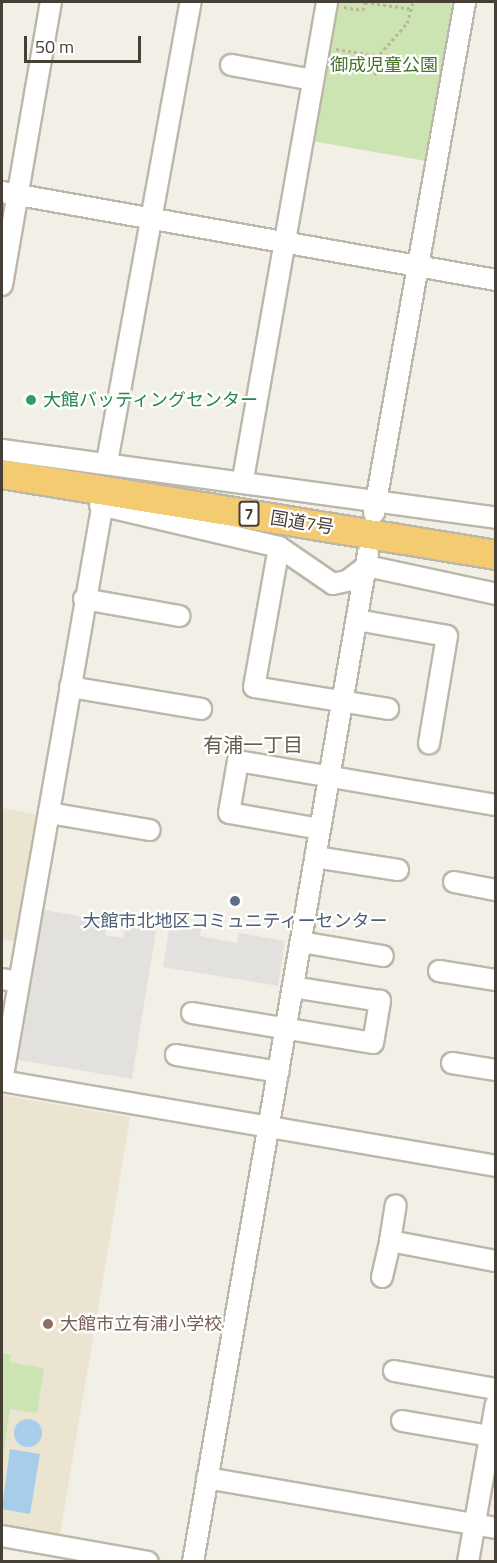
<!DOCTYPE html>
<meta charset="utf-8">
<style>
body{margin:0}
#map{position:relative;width:497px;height:1563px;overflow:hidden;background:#f2efe7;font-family:"Titillium Web","Noto Sans JP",sans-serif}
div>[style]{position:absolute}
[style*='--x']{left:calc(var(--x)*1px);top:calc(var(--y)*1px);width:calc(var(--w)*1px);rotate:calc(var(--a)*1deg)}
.education>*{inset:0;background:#eae4d1}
.green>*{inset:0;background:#cce4b2}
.parking>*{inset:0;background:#e3e1de}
.water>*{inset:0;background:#a7cdeb}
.round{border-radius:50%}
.path>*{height:3px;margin-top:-1.5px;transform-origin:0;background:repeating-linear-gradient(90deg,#beb39c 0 3px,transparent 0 6px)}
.roads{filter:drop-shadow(2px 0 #bdb7aa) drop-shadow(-2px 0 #bdb7aa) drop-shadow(0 2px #bdb7aa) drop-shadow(0 -2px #bdb7aa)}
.minor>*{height:20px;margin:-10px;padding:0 10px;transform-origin:10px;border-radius:10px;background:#fff}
.highway>*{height:28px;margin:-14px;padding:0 14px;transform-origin:14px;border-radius:14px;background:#f4cb70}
.dots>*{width:16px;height:16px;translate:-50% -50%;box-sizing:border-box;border:3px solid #fff;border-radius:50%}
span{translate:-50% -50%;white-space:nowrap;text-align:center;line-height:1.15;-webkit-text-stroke:4.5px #fff;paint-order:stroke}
.shield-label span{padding:2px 4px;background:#fff;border:2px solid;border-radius:4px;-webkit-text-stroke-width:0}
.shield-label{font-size:16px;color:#453f36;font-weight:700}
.park-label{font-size:18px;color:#46722d}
.leisure-label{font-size:18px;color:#27864d}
.left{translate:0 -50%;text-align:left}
.street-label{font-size:18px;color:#453f36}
.service-label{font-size:18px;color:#4e5e75}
.education-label{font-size:18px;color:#785e54}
.neighbourhood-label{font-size:20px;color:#675d4e}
.frame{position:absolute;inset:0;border:3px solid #453f36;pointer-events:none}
.scale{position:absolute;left:24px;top:36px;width:117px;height:27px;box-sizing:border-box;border:3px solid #453f36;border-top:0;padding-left:8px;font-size:18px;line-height:21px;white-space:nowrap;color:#453f36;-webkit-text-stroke:4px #fff;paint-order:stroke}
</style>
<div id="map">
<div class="education">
<i style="clip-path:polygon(2px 808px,40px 815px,19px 942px,2px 939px)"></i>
<i style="clip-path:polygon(2px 1095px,130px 1117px,59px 1541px,2px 1531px)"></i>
</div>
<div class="green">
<i style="clip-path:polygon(336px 2px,449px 2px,454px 8px,426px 161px,312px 141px)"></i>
<i style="clip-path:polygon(2px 1353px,11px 1355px,10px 1362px,44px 1368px,37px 1413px,10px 1409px,2px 1463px)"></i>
</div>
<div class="parking">
<i style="clip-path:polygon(44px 910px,107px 921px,105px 935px,123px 938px,125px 926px,156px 931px,132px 1079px,18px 1060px)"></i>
<i style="clip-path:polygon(170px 922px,201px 927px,200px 936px,237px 943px,239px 933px,285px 941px,278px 986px,163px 967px)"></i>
</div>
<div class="water">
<i class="round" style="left:14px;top:1419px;width:28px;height:28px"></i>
<i style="clip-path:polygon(10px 1449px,40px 1454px,30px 1514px,2px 1509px)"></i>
</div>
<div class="path">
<i style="--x:344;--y:7;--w:19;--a:9"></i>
<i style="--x:363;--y:10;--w:8;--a:-76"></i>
<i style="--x:365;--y:2;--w:48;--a:8.5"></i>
<i style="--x:336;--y:49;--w:44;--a:9.2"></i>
<i style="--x:375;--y:75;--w:22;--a:-77"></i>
<i style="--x:380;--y:54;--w:41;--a:-48.9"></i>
<i style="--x:407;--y:23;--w:22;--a:-74"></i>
</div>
<div class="roads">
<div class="minor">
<i style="--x:231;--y:65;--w:83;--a:10.4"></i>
<i style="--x:2;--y:192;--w:502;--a:10.1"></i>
<i style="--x:2;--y:285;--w:287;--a:-80.2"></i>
<i style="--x:2;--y:450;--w:499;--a:7.8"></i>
<i style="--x:107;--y:462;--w:468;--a:-79.7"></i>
<i style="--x:243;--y:479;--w:484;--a:-80"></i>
<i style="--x:100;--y:505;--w:184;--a:13.2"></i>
<i style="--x:279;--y:547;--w:65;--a:34.4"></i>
<i style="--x:333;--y:584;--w:14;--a:-12"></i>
<i style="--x:347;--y:581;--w:25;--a:-37"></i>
<i style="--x:374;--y:513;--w:519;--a:-79.9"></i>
<i style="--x:279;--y:547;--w:142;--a:100.1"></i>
<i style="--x:254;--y:687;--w:136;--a:9.3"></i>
<i style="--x:367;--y:566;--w:132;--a:12.2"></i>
<i style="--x:84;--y:599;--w:97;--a:10.1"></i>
<i style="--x:357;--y:620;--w:91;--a:10.1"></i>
<i style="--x:447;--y:636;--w:109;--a:99.5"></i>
<i style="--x:70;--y:687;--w:133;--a:9.5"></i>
<i style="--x:49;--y:813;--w:102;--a:9.6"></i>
<i style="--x:320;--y:829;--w:92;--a:-170"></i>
<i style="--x:229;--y:813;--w:53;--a:-80.2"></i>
<i style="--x:238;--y:761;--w:262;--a:9.7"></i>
<i style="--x:315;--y:857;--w:84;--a:8.9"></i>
<i style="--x:454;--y:882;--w:43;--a:10.8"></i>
<i style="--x:301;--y:942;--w:83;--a:9.7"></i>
<i style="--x:439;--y:971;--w:58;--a:9"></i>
<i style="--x:2;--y:979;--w:17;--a:10"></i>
<i style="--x:192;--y:1013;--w:183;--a:9.4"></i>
<i style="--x:373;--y:1043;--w:43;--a:-80.5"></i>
<i style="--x:380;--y:1001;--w:88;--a:-170.9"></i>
<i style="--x:176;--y:1055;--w:104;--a:9.4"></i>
<i style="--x:452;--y:1063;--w:45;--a:9"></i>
<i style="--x:2;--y:1081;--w:599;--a:-80.1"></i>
<i style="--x:2;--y:1081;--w:501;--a:9.76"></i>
<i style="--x:390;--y:1241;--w:36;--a:-81"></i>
<i style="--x:382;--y:1277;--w:37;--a:-77"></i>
<i style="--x:390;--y:1241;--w:108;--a:10.7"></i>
<i style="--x:394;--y:1371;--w:104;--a:10"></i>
<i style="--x:402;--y:1421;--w:89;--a:9.7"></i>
<i style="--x:207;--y:1478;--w:293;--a:9.8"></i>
<i style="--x:2;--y:1536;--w:148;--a:10.1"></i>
<i style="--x:193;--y:1562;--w:1024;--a:-80.16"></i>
<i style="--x:468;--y:1562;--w:160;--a:-80"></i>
</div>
<div class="highway">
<i style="--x:2;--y:474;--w:501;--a:9.31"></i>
</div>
</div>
<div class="dots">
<i style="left:31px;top:400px;background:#2e9e5b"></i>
<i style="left:235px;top:901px;background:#5c6f8a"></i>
<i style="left:48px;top:1324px;background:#8d6e63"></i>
</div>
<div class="shield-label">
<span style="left:249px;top:514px">7</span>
</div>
<div class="park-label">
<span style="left:384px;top:65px">御成児童公園</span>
</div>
<div class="leisure-label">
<span class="left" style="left:43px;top:400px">大館バッティングセンター</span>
</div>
<div class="street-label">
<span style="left:302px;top:523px;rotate:9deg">国道7号</span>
</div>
<div class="service-label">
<span style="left:235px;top:921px">大館市北地区コミュニティーセンター</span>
</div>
<div class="education-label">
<span class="left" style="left:60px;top:1324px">大館市立有浦小学校</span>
</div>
<div class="neighbourhood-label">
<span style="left:253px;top:744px">有浦一丁目</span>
</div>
<div class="frame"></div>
<div class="scale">50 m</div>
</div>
